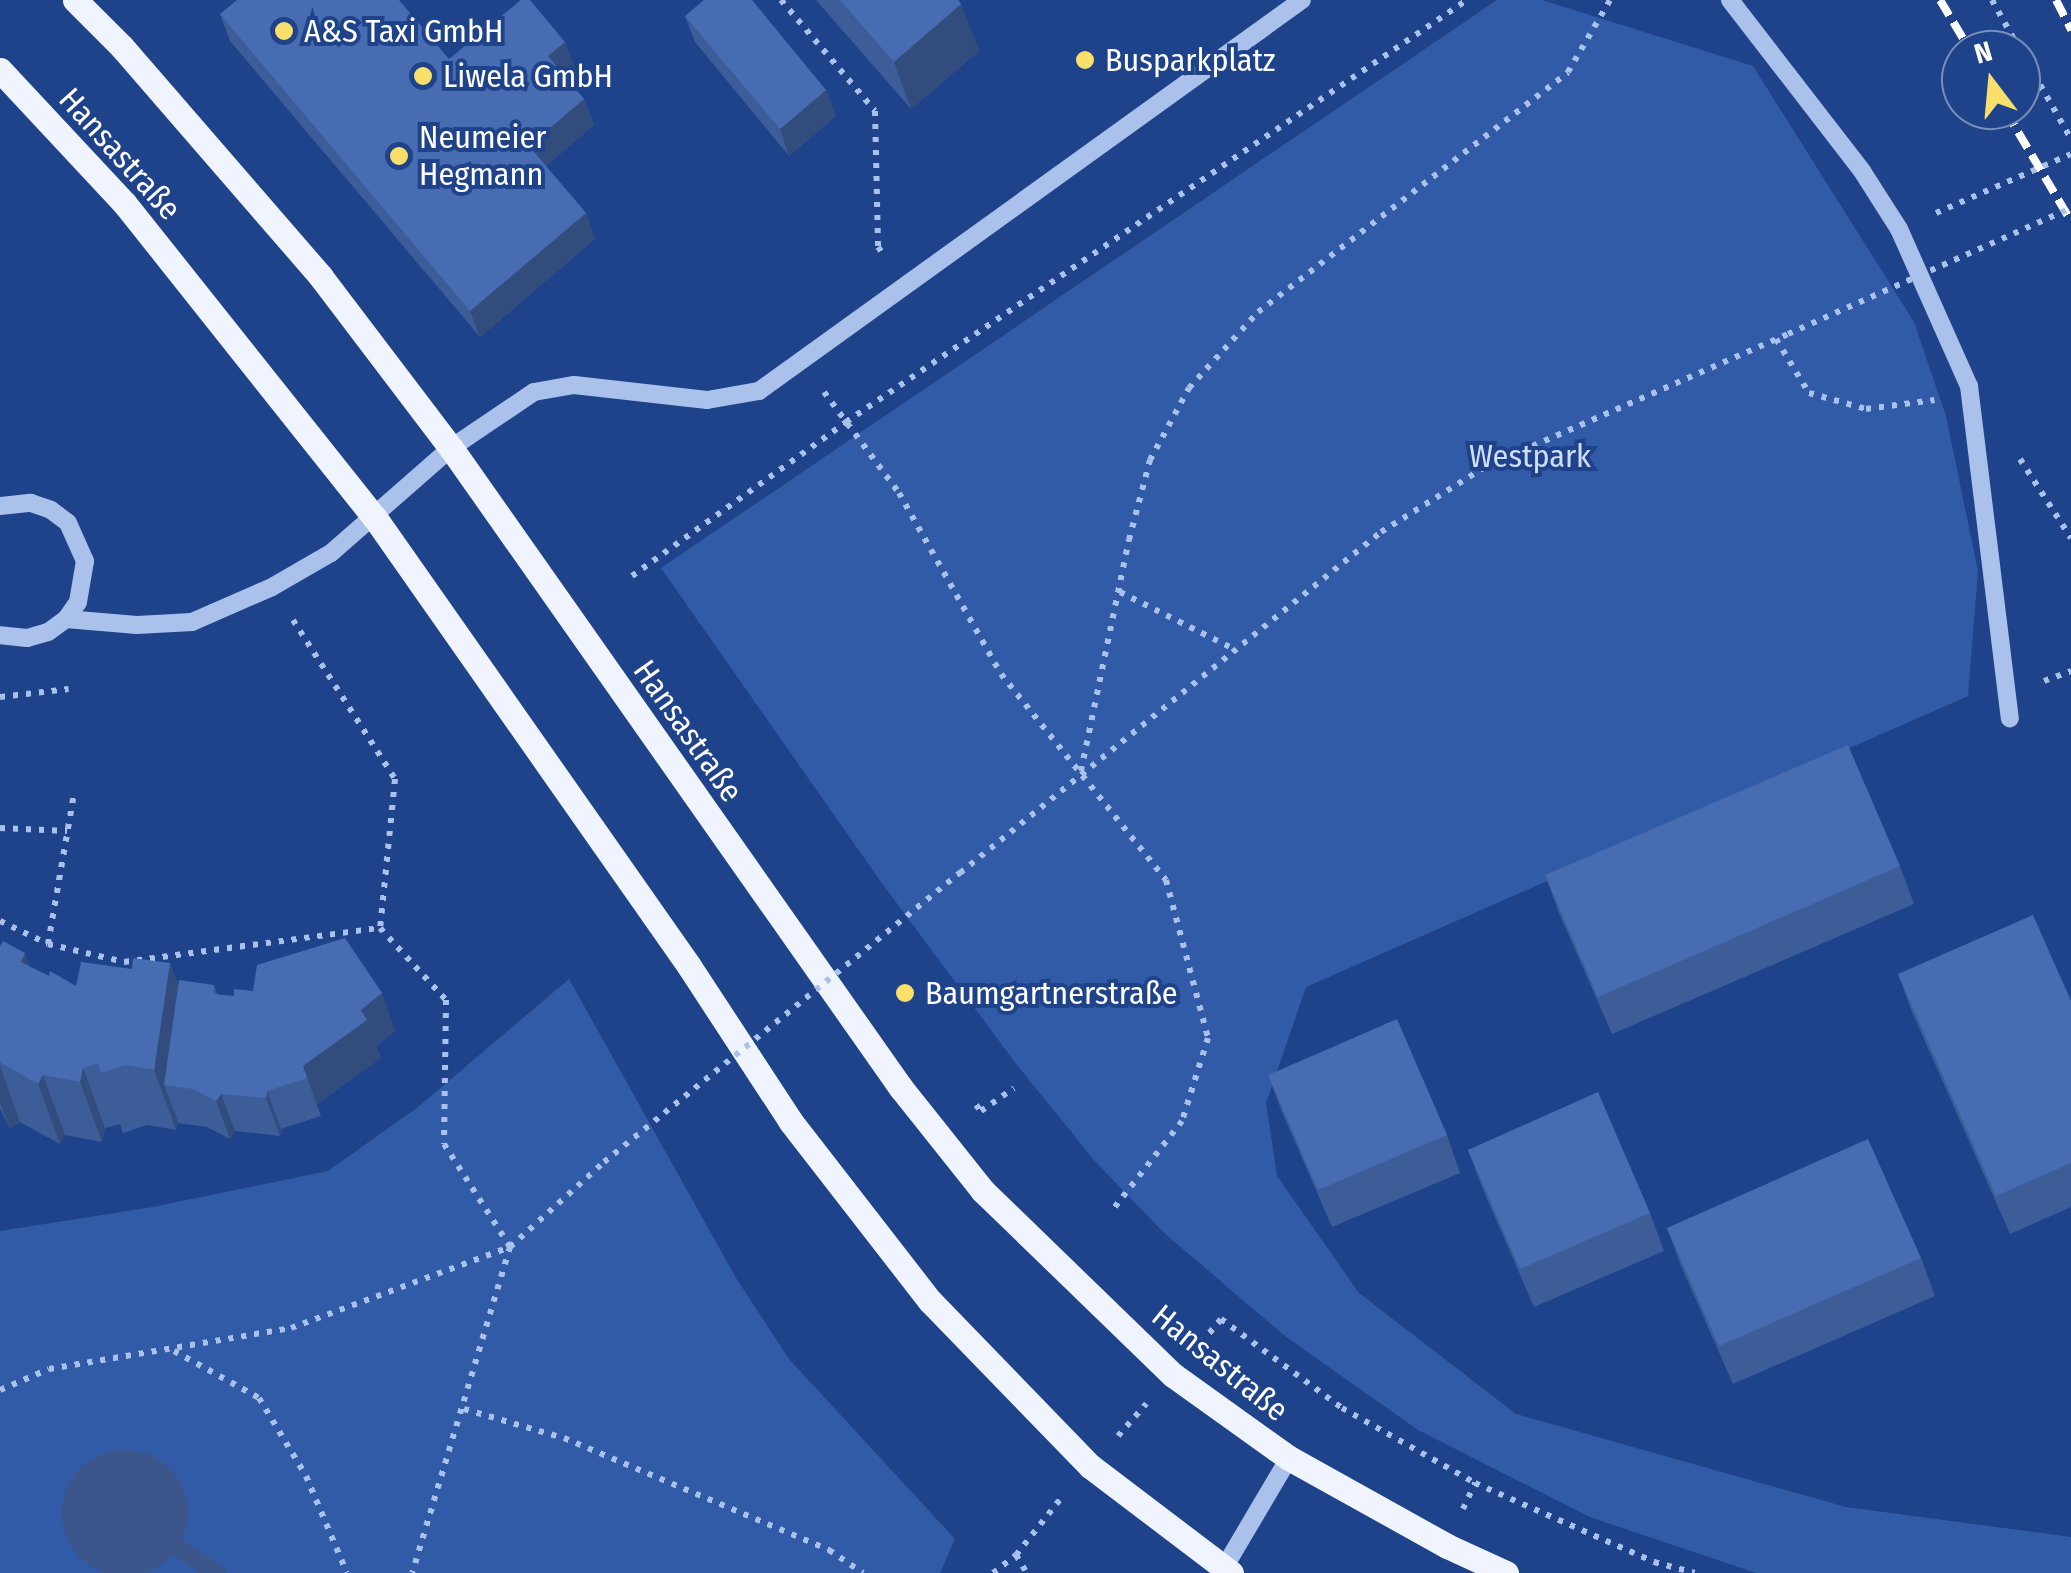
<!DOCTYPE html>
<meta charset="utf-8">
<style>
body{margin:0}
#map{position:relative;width:2071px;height:1573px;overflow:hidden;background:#1f438a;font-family:"Fira Sans Condensed",sans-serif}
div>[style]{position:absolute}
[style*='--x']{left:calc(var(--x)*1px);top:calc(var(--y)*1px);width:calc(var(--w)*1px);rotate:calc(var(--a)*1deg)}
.green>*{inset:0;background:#325ba7}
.water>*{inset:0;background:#3c558a}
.round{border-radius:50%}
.stream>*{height:18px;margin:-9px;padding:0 9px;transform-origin:9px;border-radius:9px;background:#3c558a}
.path>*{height:6px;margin-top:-3px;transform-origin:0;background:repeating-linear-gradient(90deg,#aac1eb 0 5px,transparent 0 13px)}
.minor>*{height:18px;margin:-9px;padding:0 9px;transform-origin:9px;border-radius:9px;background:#aac1eb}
.major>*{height:25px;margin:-12.5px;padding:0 12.5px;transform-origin:12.5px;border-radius:12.5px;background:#eff4fe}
.rail>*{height:8px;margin-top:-4px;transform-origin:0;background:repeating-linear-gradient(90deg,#fff 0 18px,transparent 0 26px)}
.path-bridge>*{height:6px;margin-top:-3px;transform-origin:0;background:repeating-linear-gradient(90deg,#aac1eb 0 5px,transparent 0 13px)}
.wall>*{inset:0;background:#3d5d99}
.shaded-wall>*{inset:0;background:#324c7d}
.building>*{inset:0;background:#476cb2}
.dots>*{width:28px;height:28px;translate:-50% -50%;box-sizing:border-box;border:5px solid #1f438a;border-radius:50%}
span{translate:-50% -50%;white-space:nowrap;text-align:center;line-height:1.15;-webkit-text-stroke:8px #1f438a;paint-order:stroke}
.poi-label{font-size:32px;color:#fff}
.left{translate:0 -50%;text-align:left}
.street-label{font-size:32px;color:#fff}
.park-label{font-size:32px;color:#cfdef8}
.north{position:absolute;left:1941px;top:30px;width:100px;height:100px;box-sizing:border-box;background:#1f438a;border:2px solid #798eb9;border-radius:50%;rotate:344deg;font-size:28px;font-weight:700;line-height:40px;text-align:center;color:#fff}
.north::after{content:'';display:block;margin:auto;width:35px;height:45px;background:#fadf6a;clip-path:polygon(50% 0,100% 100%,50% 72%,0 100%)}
</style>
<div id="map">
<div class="green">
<i style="clip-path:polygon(1497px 0,1542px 0,1753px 66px,1914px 322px,1946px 416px,1978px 571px,1968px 696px,1306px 987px,1266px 1103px,1277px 1176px,1359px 1293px,1516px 1414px,1846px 1507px,2071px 1537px,2071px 1573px,1756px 1573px,1590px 1517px,1418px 1430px,1285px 1336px,1163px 1232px,1094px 1160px,1017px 1065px,881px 882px,661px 568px)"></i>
<i style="clip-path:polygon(569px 979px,736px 1278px,789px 1359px,955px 1539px,940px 1573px,0 1573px,0 1231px,153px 1207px,328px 1171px,418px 1107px)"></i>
</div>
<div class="water">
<i class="round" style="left:62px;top:1450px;width:126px;height:126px"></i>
</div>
<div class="stream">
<i style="--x:159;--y:1535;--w:69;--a:33.2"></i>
</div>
<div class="path">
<i style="--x:781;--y:0;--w:145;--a:49.7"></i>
<i style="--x:875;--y:111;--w:136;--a:88.7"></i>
<i style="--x:878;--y:247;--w:10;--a:53"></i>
<i style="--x:1992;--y:0;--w:57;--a:60.8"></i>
<i style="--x:2021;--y:51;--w:101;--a:60.4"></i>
<i style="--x:1936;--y:213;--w:147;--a:-23.6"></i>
<i style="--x:1776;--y:339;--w:63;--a:58.6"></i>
<i style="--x:1809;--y:393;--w:59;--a:15.7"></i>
<i style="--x:1866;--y:409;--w:69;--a:-7.5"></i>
<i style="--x:824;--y:392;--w:126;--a:53.4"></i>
<i style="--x:899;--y:493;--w:208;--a:60.6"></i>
<i style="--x:1001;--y:674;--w:264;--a:51.3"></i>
<i style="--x:1166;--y:880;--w:163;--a:75.1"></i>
<i style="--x:1208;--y:1038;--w:87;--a:107.4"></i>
<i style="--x:1182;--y:1121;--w:115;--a:128"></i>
<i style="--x:2020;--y:459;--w:94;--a:57.2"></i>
<i style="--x:632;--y:576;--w:264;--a:-35.7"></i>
<i style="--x:846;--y:422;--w:751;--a:-34.2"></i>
<i style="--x:1120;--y:592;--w:127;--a:26.6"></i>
<i style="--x:293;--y:620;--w:189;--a:57.3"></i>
<i style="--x:395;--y:779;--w:150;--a:95.7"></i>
<i style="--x:2044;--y:681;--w:29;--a:-20"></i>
<i style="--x:0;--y:697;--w:69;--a:-6.6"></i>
<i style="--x:1081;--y:771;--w:236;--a:-78.3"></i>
<i style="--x:1129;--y:540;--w:83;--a:-75.3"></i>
<i style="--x:1150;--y:460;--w:82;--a:-61.6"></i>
<i style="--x:1189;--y:388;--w:103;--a:-47.8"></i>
<i style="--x:1258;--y:312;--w:392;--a:-37.7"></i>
<i style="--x:1568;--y:72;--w:83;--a:-59.7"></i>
<i style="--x:0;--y:828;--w:67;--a:2.6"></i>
<i style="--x:960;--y:873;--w:542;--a:-39.01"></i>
<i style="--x:1381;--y:532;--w:123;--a:-32"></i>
<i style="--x:1485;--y:467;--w:331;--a:-23.7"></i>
<i style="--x:0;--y:921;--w:53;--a:25.6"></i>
<i style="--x:48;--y:944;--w:78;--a:13.3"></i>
<i style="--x:124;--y:962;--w:258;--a:-7.6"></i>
<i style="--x:380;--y:928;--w:98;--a:47.5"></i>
<i style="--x:446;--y:1000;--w:144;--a:90.8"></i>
<i style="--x:444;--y:1144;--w:122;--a:57.3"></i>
<i style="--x:510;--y:1247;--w:340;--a:106.7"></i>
<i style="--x:48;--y:944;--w:153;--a:-80.2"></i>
<i style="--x:976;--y:1105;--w:8;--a:50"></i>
<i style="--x:981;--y:1111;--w:40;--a:-34.9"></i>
<i style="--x:1201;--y:1343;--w:31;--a:-50"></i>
<i style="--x:1221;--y:1319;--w:150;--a:36.3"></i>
<i style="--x:1342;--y:1408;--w:153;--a:29.4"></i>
<i style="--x:1475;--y:1483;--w:196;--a:23.8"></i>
<i style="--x:1654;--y:1562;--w:42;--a:15"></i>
<i style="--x:174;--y:1351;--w:97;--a:28.9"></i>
<i style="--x:259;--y:1398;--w:91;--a:58.9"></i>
<i style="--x:306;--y:1476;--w:105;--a:67.1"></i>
<i style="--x:0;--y:1390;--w:53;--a:-23.2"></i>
<i style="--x:49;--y:1369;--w:245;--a:-9.6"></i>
<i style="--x:291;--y:1328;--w:233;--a:-20.3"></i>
<i style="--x:510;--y:1247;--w:127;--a:-42.1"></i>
<i style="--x:464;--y:1409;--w:104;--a:16.2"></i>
<i style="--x:564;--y:1438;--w:288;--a:22.9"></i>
<i style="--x:829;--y:1550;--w:41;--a:34.1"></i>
<i style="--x:1118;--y:1436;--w:43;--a:-48.8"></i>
<i style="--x:1463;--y:1509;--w:29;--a:-65"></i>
<i style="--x:1016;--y:1555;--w:21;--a:59"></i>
<i style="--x:993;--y:1573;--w:29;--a:-38"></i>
<i style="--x:1016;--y:1555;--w:74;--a:-51.6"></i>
</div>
<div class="minor">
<i style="--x:1730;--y:0;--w:216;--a:52.3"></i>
<i style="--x:1862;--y:171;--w:69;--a:57.5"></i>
<i style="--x:1899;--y:229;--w:172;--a:66"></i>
<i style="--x:1969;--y:386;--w:335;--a:83"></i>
<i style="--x:0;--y:506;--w:31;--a:-6"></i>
<i style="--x:31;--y:503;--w:21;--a:19"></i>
<i style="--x:51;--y:510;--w:21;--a:37"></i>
<i style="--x:68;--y:523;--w:42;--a:65.9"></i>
<i style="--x:85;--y:561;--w:42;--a:99.7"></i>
<i style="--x:78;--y:602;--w:21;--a:125"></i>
<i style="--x:66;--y:619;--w:22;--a:144"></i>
<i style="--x:48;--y:632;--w:22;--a:164"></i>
<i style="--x:27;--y:638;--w:27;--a:-174"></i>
<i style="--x:66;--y:619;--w:71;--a:4.8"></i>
<i style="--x:137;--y:625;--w:55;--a:-3.1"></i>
<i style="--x:192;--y:622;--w:87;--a:-23.6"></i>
<i style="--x:272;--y:587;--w:68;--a:-30"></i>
<i style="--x:331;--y:553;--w:159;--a:-41.2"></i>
<i style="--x:451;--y:448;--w:100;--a:-34"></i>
<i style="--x:534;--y:392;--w:41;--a:-9.9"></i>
<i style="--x:574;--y:385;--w:134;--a:6.4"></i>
<i style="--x:707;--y:400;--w:53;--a:-9.8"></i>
<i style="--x:759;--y:391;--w:669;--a:-35.76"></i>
<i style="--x:1221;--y:1573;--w:134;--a:-59.4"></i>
</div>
<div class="major">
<i style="--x:75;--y:0;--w:66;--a:45"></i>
<i style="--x:122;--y:47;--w:304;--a:49.1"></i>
<i style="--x:321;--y:277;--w:215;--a:52.8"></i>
<i style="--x:451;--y:448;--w:782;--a:54.89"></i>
<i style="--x:901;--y:1088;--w:132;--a:51.5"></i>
<i style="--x:983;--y:1191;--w:264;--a:44.1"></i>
<i style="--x:1173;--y:1375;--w:143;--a:35.6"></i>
<i style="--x:1289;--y:1458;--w:181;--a:29.1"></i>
<i style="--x:1447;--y:1546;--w:65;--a:24.6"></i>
<i style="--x:0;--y:70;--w:183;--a:47"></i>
<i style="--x:125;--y:204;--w:401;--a:51.5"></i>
<i style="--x:375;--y:518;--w:547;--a:54.97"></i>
<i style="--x:689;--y:966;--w:186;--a:56.8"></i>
<i style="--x:791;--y:1122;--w:227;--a:52.2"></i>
<i style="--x:930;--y:1301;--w:230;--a:45.9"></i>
<i style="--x:1090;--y:1466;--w:177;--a:37.2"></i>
</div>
<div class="rail">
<i style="--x:1940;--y:0;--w:58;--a:59"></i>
<i style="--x:2056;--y:0;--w:34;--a:63"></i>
<i style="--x:2005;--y:110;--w:129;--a:59.3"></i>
</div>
<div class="path-bridge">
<i style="--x:1788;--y:334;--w:310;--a:-24"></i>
<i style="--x:604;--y:1162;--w:459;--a:-39.1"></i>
</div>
<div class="wall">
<i style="clip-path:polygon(816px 0,958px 0,961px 4px,979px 51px,911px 109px)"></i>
<i style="clip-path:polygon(220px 14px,449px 59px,565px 42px,575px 68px,565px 76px,584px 99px,594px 125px,546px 166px,586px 213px,595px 239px,480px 337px,230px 41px)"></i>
<i style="clip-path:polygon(685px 16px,826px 90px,836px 116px,789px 156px,695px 42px)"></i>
<i style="clip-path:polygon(1900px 866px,1914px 904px,1612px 1034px,1559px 913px,1545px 875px)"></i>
<i style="clip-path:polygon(0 946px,30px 967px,49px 976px,76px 986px,132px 969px,170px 963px,178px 985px,214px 985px,217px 994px,395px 1031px,376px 1046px,381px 1058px,317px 1104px,321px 1116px,281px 1129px,280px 1136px,235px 1131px,230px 1139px,207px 1127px,178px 1123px,178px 1121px,176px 1130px,147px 1125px,123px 1133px,120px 1124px,105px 1128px,102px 1142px,65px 1135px,60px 1144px,20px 1122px,10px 1129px,0 1109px)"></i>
<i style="clip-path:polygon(1898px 974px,2071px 1001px,2071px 1207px,2010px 1234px,1912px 1012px)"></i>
<i style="clip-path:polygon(1268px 1075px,1447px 1135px,1460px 1173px,1332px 1227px,1282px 1112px)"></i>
<i style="clip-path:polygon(1468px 1150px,1650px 1213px,1664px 1251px,1534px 1307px,1482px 1187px)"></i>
<i style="clip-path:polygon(1667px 1228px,1921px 1258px,1935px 1296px,1733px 1384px,1681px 1266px)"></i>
</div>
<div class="shaded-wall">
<i style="clip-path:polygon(961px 4px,979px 51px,911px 109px,894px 62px)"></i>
<i style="clip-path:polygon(565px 42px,575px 68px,557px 83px,548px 56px)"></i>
<i style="clip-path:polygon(826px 90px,836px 116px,789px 156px,780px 129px)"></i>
<i style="clip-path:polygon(584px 99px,594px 125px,539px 172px,529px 146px)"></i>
<i style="clip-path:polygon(586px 213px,595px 239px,480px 337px,470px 311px)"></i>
<i style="clip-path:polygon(25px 953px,47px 1013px,21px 962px)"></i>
<i style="clip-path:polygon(170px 963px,192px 1024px,164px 1085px,178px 1121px,176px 1130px,154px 1070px)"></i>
<i style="clip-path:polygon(382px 993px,395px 1031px,376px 1046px,381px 1058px,317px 1104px,321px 1116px,303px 1066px,361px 1010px)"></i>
<i style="clip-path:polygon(0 1066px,20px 1122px,10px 1129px,0 1102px)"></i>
<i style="clip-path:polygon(83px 1068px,105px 1128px,102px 1142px,80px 1082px)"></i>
<i style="clip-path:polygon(43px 1075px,65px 1135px,60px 1144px,38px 1084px)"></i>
<i style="clip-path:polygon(267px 1091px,281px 1129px,280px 1136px,266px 1098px)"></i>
<i style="clip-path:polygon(221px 1094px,235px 1131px,230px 1139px,216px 1101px)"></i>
</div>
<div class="building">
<i style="clip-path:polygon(237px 0,399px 0,449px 59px,521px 0,530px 0,565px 42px,548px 56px,584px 99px,529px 146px,586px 213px,470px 311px,220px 14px)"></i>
<i style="clip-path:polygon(704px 0,752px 0,826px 90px,780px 129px,685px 16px)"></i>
<i style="clip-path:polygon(840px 0,958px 0,961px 4px,894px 62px)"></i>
<i style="clip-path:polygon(1848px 745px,1900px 866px,1598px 997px,1545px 875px)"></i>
<i style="clip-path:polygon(2033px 915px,2071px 1001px,2071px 1163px,1996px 1196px,1898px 974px)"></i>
<i style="clip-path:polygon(345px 938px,382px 993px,361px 1010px,367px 1020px,303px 1066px,307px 1078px,267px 1091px,266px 1098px,221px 1094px,216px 1101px,193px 1089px,164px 1085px,179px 980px,214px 985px,213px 994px,234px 996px,234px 989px,253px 991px,257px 965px)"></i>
<i style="clip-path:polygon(3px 941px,25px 953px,21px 962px,49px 976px,50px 971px,76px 986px,81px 962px,132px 969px,133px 958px,170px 963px,154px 1070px,125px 1065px,101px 1073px,98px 1063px,83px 1068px,80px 1082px,43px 1075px,38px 1084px,0 1062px,0 946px)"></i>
<i style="clip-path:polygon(1397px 1019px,1447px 1135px,1318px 1190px,1268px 1075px)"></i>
<i style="clip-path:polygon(1598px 1092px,1650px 1213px,1520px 1269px,1468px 1150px)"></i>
<i style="clip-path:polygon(1868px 1139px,1921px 1258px,1719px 1346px,1667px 1228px)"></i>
</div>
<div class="dots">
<i style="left:284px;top:31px;background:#fadf6a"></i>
<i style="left:1085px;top:60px;background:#fadf6a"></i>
<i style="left:423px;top:76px;background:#fadf6a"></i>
<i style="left:399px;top:156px;background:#fadf6a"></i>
<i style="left:905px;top:993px;background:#fadf6a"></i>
</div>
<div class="poi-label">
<span class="left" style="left:304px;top:31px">A&amp;S Taxi GmbH</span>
<span class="left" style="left:1105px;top:60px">Busparkplatz</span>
<span class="left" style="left:443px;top:76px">Liwela GmbH</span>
<span class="left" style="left:419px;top:156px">Neumeier<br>Heg‍mann</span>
<span class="left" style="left:925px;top:993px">Baumgartnerstraße</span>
</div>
<div class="street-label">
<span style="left:120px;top:154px;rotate:48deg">Hansastraße</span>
<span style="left:688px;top:731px;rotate:55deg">Hansastraße</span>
<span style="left:1220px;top:1363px;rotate:39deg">Hansastraße</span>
</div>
<div class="park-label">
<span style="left:1530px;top:456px">Westpark</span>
</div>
<div class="north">N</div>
</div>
